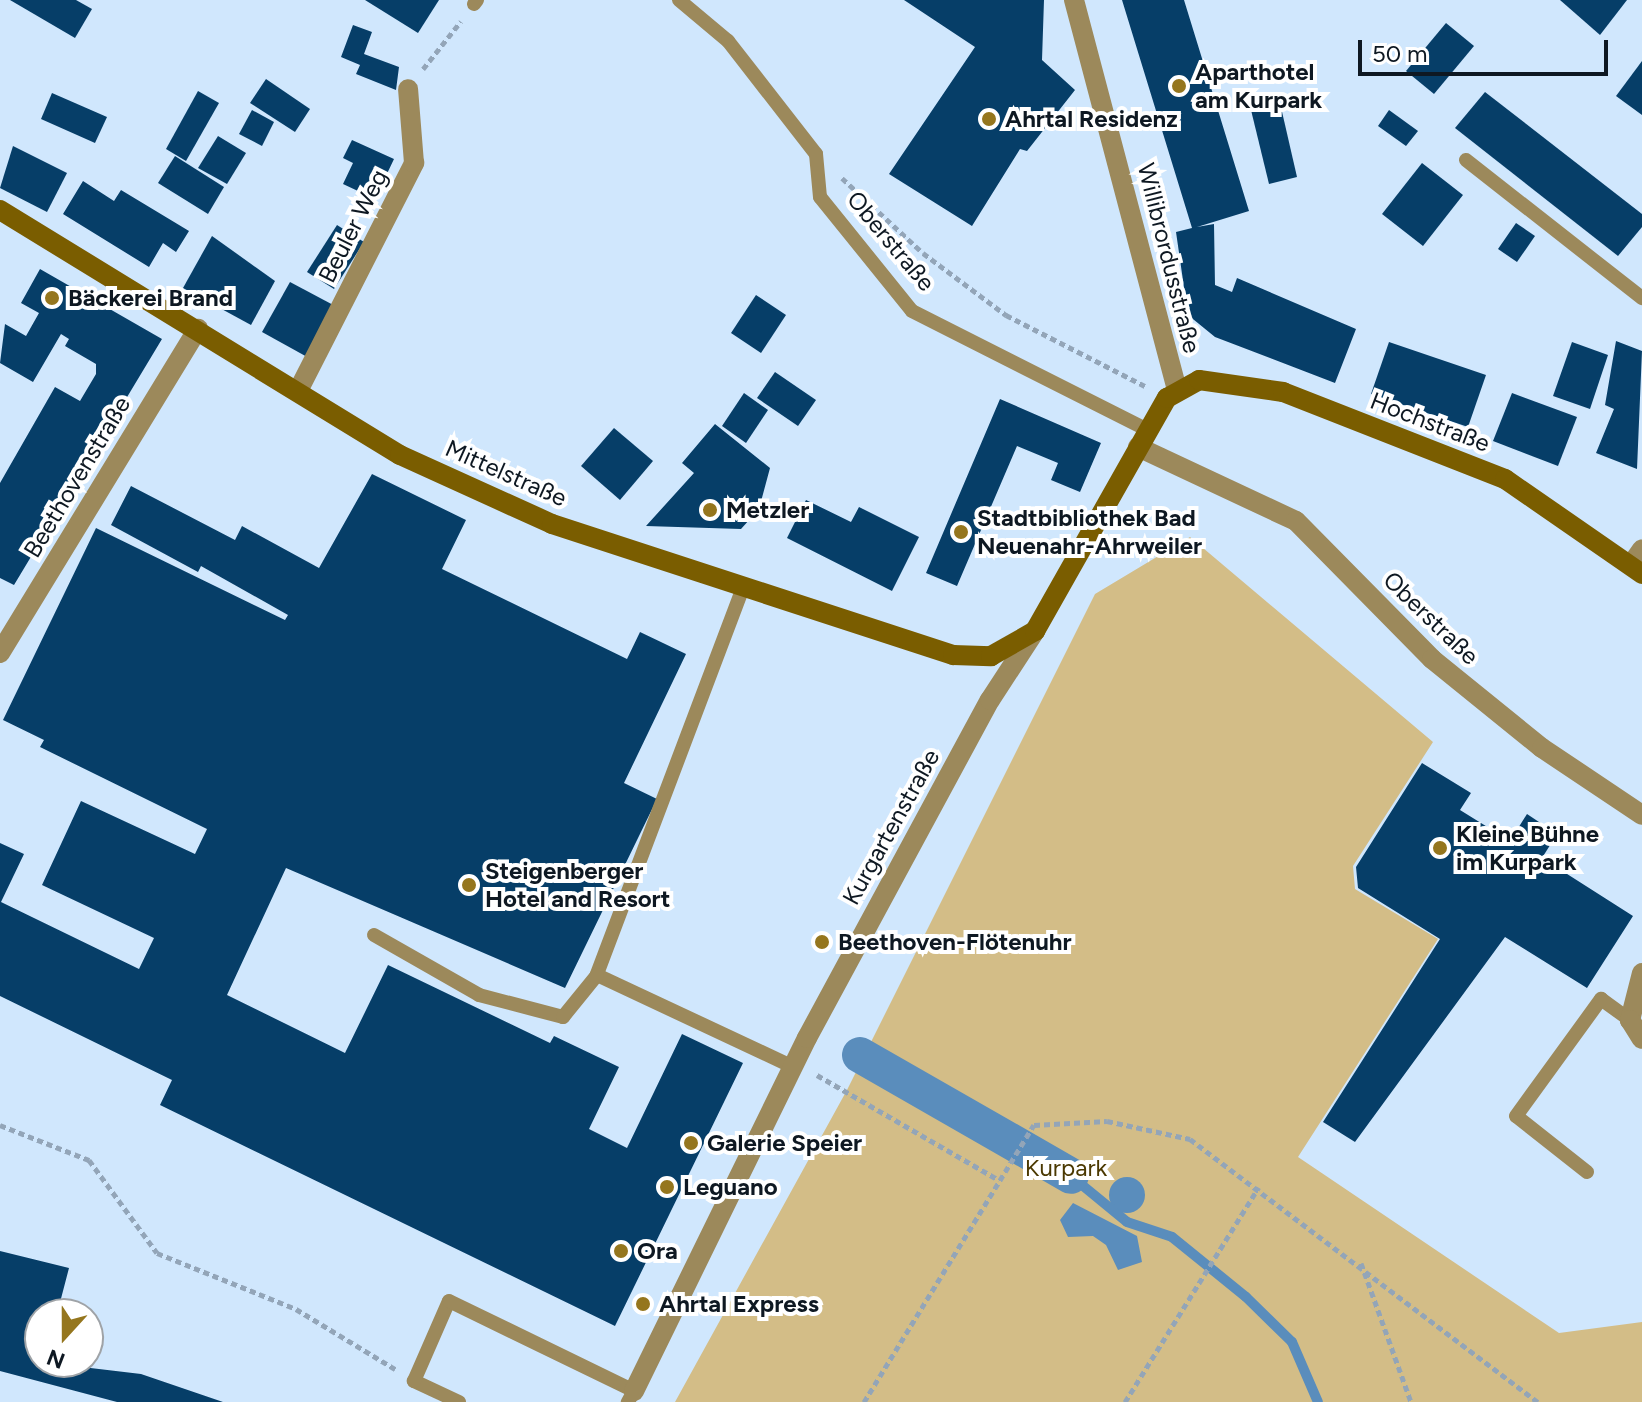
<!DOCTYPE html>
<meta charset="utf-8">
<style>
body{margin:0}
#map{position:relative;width:1642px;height:1402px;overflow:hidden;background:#d0e7fd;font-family:Figtree,sans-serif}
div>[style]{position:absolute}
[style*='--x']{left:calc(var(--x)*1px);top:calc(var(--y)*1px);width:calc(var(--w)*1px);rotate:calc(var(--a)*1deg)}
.green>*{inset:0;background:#d3bd87}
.water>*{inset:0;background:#5a8dbc}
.round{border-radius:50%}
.stream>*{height:10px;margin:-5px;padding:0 5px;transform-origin:5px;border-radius:5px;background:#5a8dbc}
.canal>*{height:36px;margin:-18px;padding:0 18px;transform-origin:18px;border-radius:18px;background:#5a8dbc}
.building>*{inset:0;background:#063e68}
.path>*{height:5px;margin-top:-2.5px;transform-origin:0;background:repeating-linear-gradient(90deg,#93a5b8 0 6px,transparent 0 10px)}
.lane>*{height:14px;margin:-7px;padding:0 7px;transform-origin:7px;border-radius:7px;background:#9c895b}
.street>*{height:20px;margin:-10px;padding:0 10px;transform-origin:10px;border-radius:10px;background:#9c895b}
.secondary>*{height:20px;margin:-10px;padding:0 10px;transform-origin:10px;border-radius:10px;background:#7a5d00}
.dots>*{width:22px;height:22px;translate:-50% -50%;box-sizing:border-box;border:4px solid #fff;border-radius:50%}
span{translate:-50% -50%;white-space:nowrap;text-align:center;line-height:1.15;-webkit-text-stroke:8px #fff;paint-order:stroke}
.poi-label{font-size:24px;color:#0e1822;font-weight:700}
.left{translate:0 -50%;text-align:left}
.street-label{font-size:24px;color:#0e1822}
.park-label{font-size:24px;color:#4b3902}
.north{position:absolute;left:24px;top:1298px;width:80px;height:80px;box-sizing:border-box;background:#fff;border:2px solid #9fa3a7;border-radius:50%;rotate:201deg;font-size:22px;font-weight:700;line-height:32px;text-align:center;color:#0e1822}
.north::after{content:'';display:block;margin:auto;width:28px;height:36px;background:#95761e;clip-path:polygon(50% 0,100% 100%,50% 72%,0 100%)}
.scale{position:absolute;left:1358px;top:40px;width:250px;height:36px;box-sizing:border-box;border:4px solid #0e1822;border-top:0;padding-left:10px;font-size:24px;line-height:28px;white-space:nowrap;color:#0e1822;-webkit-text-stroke:6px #fff;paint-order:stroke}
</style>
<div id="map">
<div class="green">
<i style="clip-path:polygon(1190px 537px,1433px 742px,1353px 866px,1355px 889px,1438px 939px,1298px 1157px,1559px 1333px,1642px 1322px,1642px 1402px,675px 1402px,847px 1090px,1095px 594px)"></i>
</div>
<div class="water">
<i class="round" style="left:1109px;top:1177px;width:36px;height:36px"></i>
<i style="clip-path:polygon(1073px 1203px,1137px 1236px,1142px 1262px,1118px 1270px,1106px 1245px,1093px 1236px,1068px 1237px,1060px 1220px)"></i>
</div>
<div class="stream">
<i style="--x:1071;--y:1176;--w:72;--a:39.4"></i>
<i style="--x:1127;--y:1222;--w:47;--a:18.4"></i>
<i style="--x:1172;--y:1237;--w:95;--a:39"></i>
<i style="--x:1246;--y:1297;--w:64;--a:44.4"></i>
<i style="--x:1292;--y:1342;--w:65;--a:66.6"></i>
</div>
<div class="canal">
<i style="--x:860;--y:1055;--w:243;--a:29.8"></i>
</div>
<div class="building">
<i style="clip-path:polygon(10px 0,76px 0,92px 9px,75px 38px)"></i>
<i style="clip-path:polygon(365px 0,439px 0,418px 33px)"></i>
<i style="clip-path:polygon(904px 0,1044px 0,1042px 60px,1075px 90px,1027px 151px,1020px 149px,972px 226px,889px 174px,975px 47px)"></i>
<i style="clip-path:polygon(1122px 0,1184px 0,1249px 211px,1197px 227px,1214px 224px,1215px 285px,1232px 292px,1237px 278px,1356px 329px,1335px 383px,1215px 337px,1188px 315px,1176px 232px,1192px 228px)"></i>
<i style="clip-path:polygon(1560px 0,1627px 0,1600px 35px)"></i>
<i style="clip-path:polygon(1446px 23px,1474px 46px,1434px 94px,1406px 71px)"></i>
<i style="clip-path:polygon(353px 25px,372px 32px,364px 54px,399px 67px,396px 90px,356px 74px,360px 65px,341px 57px)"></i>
<i style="clip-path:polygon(1642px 61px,1642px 115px,1616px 96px)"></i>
<i style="clip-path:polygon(266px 79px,310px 109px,295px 132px,250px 103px)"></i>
<i style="clip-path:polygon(198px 91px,219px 103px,186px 161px,166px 149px)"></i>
<i style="clip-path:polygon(1485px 92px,1642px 214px,1642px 227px,1618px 256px,1455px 128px)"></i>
<i style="clip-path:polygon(52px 93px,107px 117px,95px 143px,41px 119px)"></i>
<i style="clip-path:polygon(1280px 103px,1297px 177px,1269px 184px,1251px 110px)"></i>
<i style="clip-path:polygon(252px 110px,274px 122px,262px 146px,239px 134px)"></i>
<i style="clip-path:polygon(1389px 110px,1418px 131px,1406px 146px,1378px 126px)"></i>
<i style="clip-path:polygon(218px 136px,246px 153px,227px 184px,198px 168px)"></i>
<i style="clip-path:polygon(352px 140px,394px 159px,375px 199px,343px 184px,353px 163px,343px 158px)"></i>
<i style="clip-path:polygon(13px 146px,67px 173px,47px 212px,0 188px)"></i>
<i style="clip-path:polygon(175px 156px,224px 187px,208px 214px,158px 183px)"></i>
<i style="clip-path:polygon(1422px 163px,1463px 195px,1423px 246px,1382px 214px)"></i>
<i style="clip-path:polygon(83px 181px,114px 201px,121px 190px,189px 231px,176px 252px,163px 243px,149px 267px,63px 214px)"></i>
<i style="clip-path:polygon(1516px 223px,1535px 236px,1517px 262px,1498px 249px)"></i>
<i style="clip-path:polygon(337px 225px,364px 242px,334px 289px,307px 272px)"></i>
<i style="clip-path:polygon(212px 236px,275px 281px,251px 325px,183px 288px)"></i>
<i style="clip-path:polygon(40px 269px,162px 339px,14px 585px,0 578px,0 483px,55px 387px,80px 401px,96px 374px,96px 364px,65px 346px,69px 339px,61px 334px,33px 382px,0 363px,5px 324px,26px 336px,39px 313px,21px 303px)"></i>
<i style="clip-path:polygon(290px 282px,337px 307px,309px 358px,262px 332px)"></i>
<i style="clip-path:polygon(756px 295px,786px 315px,761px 353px,731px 333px)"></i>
<i style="clip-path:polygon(1616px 341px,1642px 351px,1637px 469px,1596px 453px,1614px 409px,1605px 405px)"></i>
<i style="clip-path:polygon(1389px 342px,1486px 375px,1468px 427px,1371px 394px)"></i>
<i style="clip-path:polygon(1572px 342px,1608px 355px,1590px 409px,1553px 396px)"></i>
<i style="clip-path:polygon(775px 372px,816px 400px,798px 426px,757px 398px)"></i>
<i style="clip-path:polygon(744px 393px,768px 410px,746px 443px,722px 426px)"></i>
<i style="clip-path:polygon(1512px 393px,1577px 417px,1558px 466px,1493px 441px)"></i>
<i style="clip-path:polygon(1000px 399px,1101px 443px,1080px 492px,1051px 480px,1058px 463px,1017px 446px,957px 586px,926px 573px)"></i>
<i style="clip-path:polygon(715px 424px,770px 468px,759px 509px,741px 529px,646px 526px,694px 473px,682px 463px)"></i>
<i style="clip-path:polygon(614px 428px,653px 461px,620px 500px,581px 466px)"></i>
<i style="clip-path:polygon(372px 474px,466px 520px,442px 569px,627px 659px,640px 632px,686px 654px,624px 783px,657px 799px,565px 988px,286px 868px,227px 995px,345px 1053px,388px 965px,550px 1043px,554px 1036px,619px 1067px,589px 1129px,627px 1148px,682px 1034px,743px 1063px,615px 1326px,160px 1105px,172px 1080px,0 996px,0 843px,24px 854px,1px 902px,139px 969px,154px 938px,42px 885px,81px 801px,195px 854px,207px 829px,40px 747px,44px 740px,3px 720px,96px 528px,285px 620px,288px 615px,201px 566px,198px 572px,111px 525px,131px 486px,235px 540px,242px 526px,319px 568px)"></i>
<i style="clip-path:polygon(806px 500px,851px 522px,859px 507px,919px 537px,892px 591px,787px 538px)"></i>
<i style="clip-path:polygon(1422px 763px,1471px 793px,1460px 810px,1510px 841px,1527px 814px,1557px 834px,1542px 858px,1633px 916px,1587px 988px,1505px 937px,1355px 1142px,1323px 1122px,1440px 939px,1358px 888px,1356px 867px)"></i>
<i style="clip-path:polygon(0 1251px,69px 1268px,57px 1314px,40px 1314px,40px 1362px,141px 1374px,223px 1402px,117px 1402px,0 1371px)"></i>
</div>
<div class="path">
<i style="--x:423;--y:69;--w:61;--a:-51.6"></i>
<i style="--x:842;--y:178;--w:110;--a:42.8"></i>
<i style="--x:923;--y:253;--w:104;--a:36.8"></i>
<i style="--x:1006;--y:315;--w:156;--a:27.1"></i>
<i style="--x:817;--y:1075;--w:210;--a:30"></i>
<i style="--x:0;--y:1125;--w:96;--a:21.5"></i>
<i style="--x:89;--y:1160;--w:115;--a:53.8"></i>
<i style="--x:157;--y:1253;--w:150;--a:21.9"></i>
<i style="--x:296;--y:1309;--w:116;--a:31.2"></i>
<i style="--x:1361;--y:1263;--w:148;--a:70.2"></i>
<i style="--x:864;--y:1402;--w:325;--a:-58.5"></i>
<i style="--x:1034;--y:1125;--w:73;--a:-3.1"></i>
<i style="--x:1107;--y:1121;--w:85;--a:12.2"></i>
<i style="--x:1190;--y:1139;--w:436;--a:37.1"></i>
<i style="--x:1125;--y:1402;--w:253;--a:-58.1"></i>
</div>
<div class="lane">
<i style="--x:679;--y:0;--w:64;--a:39.9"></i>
<i style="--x:728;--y:41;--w:143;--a:52.1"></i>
<i style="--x:816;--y:154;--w:43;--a:84.7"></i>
<i style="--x:820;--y:197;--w:146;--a:51.1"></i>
<i style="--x:912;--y:311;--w:264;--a:26.8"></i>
<i style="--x:474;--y:4;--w:5;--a:-53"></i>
<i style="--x:1466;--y:160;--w:224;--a:38.1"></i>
<i style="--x:744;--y:585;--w:417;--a:110.7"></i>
<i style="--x:597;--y:975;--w:217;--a:25.1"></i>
<i style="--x:374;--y:935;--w:121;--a:29.7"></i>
<i style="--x:479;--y:995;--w:87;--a:14.7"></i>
<i style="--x:563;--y:1017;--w:54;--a:-51"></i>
<i style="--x:1587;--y:1172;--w:90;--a:-141.7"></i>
<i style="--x:1516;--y:1116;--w:145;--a:-54"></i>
<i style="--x:1601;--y:999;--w:36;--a:36"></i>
<i style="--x:459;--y:1402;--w:50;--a:-155"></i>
<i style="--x:414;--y:1381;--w:87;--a:-66.4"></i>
<i style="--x:449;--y:1301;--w:206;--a:25.9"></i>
<i style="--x:634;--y:1391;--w:13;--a:119"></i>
</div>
<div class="street">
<i style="--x:1074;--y:0;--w:402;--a:75.2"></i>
<i style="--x:299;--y:389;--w:254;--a:-63"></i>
<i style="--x:414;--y:163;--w:74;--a:-94.6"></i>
<i style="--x:1138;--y:447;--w:174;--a:25.1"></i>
<i style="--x:1296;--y:521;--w:194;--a:45.4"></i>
<i style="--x:1432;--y:659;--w:141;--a:39"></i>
<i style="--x:1542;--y:748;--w:120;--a:33.8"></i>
<i style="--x:1631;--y:565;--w:19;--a:-55"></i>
<i style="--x:0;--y:653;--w:380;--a:-58.6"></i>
<i style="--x:1642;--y:973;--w:49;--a:104.3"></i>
<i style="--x:1630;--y:1020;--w:22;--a:58"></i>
<i style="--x:634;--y:1391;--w:393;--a:-63.9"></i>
<i style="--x:807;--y:1038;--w:384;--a:-61.6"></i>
<i style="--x:990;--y:700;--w:82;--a:-56.9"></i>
</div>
<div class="secondary">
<i style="--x:0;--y:210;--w:469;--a:31.5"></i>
<i style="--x:400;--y:455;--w:167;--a:24.4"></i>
<i style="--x:552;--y:524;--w:422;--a:18.1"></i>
<i style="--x:953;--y:655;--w:38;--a:2"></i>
<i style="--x:991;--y:656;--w:51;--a:-29.6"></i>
<i style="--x:1035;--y:631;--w:268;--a:-60.5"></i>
<i style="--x:1167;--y:398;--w:37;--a:-29"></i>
<i style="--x:1199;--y:380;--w:85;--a:8.1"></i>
<i style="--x:1283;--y:392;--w:238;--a:21.4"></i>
<i style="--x:1505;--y:479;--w:167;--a:34.7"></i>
</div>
<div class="dots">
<i style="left:1179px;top:86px;background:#95761e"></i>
<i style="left:989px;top:119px;background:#95761e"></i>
<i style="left:52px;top:298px;background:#95761e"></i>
<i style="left:710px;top:510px;background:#95761e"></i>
<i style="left:961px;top:532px;background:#95761e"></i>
<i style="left:1440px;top:848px;background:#95761e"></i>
<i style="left:469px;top:885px;background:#95761e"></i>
<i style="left:822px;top:942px;background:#95761e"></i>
<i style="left:691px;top:1143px;background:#95761e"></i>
<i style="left:667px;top:1187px;background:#95761e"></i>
<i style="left:621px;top:1251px;background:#95761e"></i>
<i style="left:643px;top:1304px;background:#95761e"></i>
</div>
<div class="poi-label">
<span class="left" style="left:1195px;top:86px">Aparthotel<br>am Kurpark</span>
<span class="left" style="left:1005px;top:119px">Ahrtal Residenz</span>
<span class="left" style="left:68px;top:298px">Bäckerei Brand</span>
<span class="left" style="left:726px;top:510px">Metzler</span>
<span class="left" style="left:977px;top:532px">Stadtbibliothek Bad<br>Neuenahr-Ahrweiler</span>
<span class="left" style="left:1456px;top:848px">Kleine Bühne<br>im Kurpark</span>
<span class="left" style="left:485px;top:885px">Steigenberger<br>Hotel and Resort</span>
<span class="left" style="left:838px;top:942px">Beethoven-Flötenuhr</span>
<span class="left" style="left:707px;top:1143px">Galerie Speier</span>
<span class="left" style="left:683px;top:1187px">Leguano</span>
<span class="left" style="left:637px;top:1251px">Ora</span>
<span class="left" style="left:659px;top:1304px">Ahrtal Express</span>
</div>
<div class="street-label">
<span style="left:353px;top:226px;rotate:-63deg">Beuler Weg</span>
<span style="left:891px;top:241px;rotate:50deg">Oberstraße</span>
<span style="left:1169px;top:258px;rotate:76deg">Willibrordusstraße</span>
<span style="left:1430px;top:422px;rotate:21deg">Hochstraße</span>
<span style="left:506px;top:473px;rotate:24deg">Mittelstraße</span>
<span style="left:77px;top:477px;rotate:-59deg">Beethovenstraße</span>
<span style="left:1431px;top:618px;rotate:44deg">Oberstraße</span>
<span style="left:891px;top:827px;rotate:-61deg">Kurgartenstraße</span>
</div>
<div class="park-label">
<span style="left:1066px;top:1168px">Kurpark</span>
</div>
<div class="north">N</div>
<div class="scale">50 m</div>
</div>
